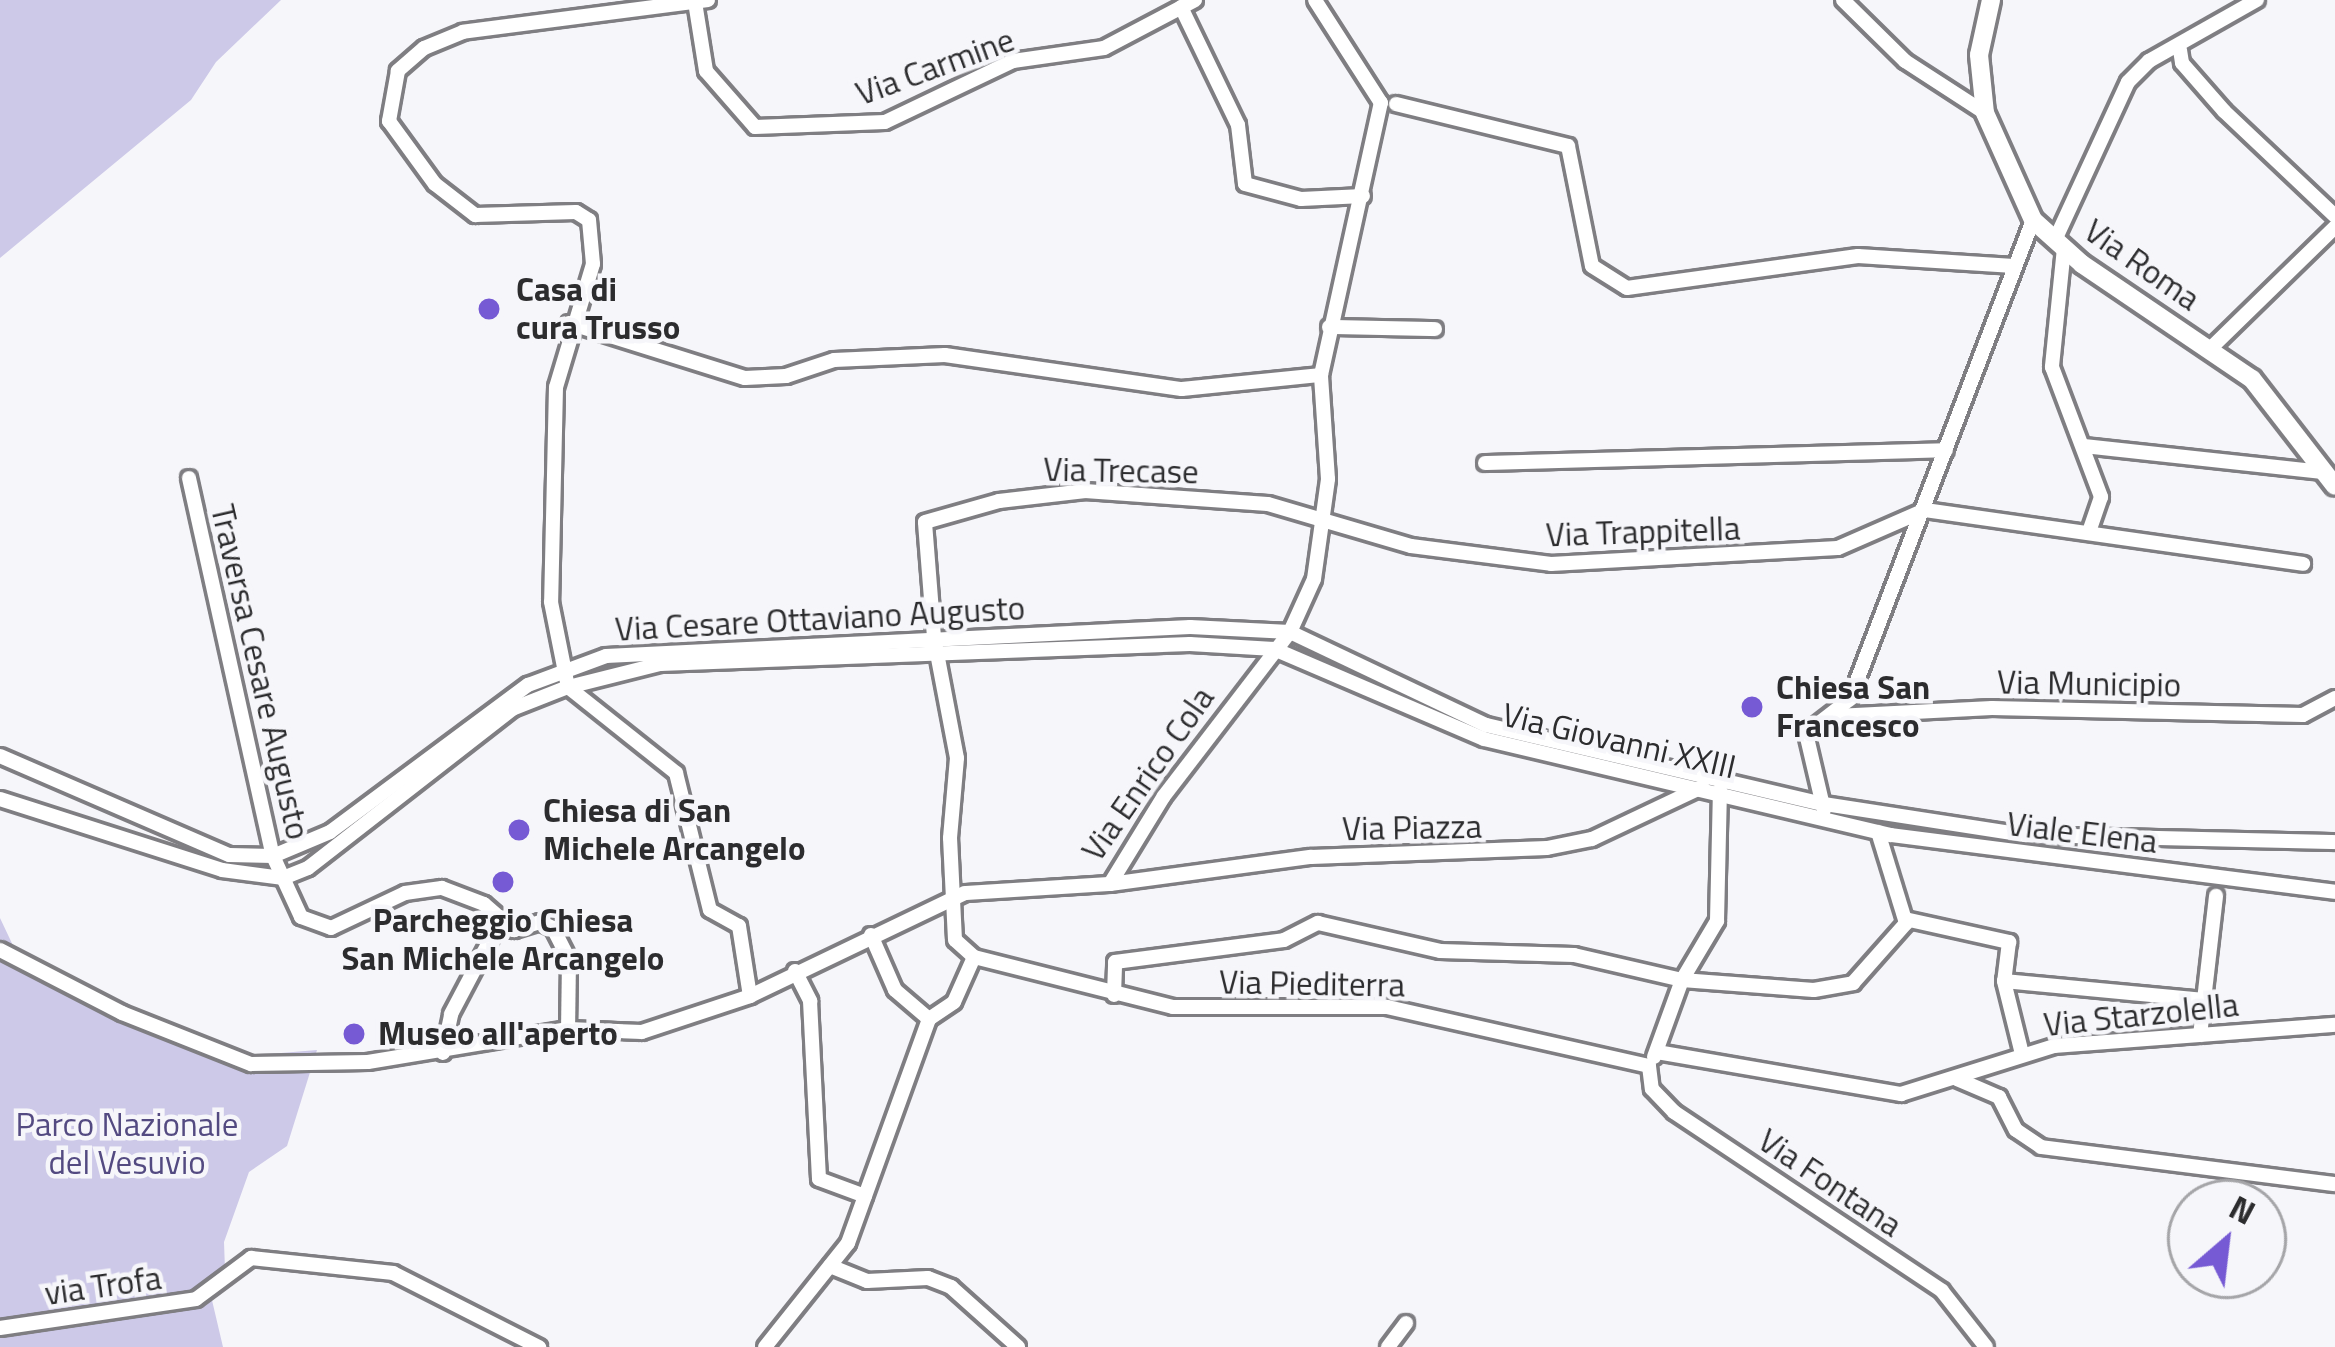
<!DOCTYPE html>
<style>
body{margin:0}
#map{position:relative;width:2335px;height:1347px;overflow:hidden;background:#f6f6fa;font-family:"Titillium Web",sans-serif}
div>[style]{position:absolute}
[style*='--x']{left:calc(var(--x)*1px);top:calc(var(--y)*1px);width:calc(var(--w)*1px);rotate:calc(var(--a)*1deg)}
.green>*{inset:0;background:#cdc9e8}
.roads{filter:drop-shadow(3px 0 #7f7e82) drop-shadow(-3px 0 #7f7e82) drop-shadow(0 3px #7f7e82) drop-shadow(0 -3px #7f7e82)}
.minor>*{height:14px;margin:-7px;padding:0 7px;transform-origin:7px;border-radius:7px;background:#fff}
.major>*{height:18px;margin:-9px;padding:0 9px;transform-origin:9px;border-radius:9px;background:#fff}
.dots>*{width:33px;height:33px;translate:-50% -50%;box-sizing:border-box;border:6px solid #f6f6fa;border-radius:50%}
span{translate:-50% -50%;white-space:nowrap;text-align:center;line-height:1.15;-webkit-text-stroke:9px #f6f6fa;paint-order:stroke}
.street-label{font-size:33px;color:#2c2c2e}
.poi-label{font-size:33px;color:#2c2c2e;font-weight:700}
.left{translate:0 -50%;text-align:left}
.park-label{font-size:33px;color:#534a81}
.north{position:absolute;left:2167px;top:1179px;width:120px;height:120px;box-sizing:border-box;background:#f6f6fa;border:3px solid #a5a5a8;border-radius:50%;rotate:28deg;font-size:33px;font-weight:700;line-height:48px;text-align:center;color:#2c2c2e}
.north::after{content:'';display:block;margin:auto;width:42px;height:54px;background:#765ad4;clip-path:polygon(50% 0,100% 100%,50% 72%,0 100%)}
</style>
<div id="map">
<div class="green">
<i style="clip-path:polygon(0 0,281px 0,216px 62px,191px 100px,0 258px)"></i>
<i style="clip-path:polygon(0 918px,17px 954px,138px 1016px,245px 1056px,317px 1050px,287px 1146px,249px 1172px,224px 1242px,225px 1270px,211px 1296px,223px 1347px,0 1347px)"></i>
</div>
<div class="roads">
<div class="minor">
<i style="--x:708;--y:0;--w:247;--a:172.6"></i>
<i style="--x:463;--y:32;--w:42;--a:157.7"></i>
<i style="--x:424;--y:48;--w:35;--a:139"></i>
<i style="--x:398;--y:71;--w:51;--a:100.2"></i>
<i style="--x:389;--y:121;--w:78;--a:53.9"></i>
<i style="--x:435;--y:184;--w:51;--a:37.8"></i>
<i style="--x:475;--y:215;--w:101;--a:-1.7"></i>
<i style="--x:576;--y:212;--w:15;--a:32"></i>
<i style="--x:589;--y:220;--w:44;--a:84.8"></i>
<i style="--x:593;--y:264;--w:128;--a:106.7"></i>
<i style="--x:556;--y:387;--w:215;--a:91.3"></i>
<i style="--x:551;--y:602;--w:87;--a:78.7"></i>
<i style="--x:568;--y:687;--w:138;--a:38.5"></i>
<i style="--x:676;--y:773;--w:141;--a:76.1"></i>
<i style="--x:710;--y:910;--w:33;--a:29"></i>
<i style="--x:739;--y:926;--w:71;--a:81.1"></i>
<i style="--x:1843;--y:0;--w:87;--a:44.5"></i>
<i style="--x:1905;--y:61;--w:95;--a:33"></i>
<i style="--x:695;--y:2;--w:70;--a:80.9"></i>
<i style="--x:706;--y:71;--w:74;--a:48.8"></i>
<i style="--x:755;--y:127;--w:130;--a:-2.2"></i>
<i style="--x:885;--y:122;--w:142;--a:-25.5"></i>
<i style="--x:1013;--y:61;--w:92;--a:-8.1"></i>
<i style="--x:1104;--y:48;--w:103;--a:-27.8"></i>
<i style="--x:1181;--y:7;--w:131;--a:64.2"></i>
<i style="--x:1238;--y:125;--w:59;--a:83.2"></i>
<i style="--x:1245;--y:184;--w:58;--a:15"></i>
<i style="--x:1301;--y:199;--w:62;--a:-2.8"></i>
<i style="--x:2180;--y:50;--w:13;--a:81"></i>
<i style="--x:2182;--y:63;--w:64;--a:48.8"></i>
<i style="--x:2224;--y:111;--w:153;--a:43.4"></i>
<i style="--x:1396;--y:104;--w:177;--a:13.7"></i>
<i style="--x:1568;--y:146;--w:122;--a:78.7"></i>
<i style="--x:1592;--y:266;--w:41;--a:32.2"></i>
<i style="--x:1627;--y:288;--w:233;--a:-7.9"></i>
<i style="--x:1858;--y:256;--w:156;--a:3.7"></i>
<i style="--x:2055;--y:240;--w:174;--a:-65.2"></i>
<i style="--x:2128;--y:82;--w:30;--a:-45"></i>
<i style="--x:2149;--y:61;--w:124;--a:-29.5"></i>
<i style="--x:2064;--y:248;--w:120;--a:95.8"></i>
<i style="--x:2052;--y:367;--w:139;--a:69.3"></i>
<i style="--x:2101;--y:497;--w:37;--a:109"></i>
<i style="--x:569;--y:323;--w:184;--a:17.4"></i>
<i style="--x:745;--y:378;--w:41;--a:-2.8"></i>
<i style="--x:786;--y:376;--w:51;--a:-18.4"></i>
<i style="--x:834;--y:360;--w:111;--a:-2.6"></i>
<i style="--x:945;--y:355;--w:239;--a:8.2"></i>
<i style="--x:1182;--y:389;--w:140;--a:-5.8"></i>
<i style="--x:1329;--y:327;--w:106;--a:1.1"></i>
<i style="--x:2211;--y:348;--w:173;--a:-44.3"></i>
<i style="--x:2084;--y:446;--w:240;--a:6.2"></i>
<i style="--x:1485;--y:463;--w:461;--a:-1.6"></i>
<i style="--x:189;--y:478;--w:387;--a:77.5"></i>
<i style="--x:273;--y:856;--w:67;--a:65.3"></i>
<i style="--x:301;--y:917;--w:32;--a:20"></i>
<i style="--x:331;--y:928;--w:82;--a:-25.3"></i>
<i style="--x:405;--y:893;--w:37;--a:-8"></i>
<i style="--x:442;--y:888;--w:45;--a:20.9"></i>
<i style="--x:484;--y:904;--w:40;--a:41"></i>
<i style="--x:514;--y:930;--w:27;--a:-17"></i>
<i style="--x:540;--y:922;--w:14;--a:25"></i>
<i style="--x:553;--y:928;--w:36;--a:63"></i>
<i style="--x:569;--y:960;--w:69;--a:90.8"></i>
<i style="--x:1836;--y:716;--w:156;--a:-2.9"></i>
<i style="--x:1992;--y:708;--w:311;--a:1.3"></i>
<i style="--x:2303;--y:715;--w:36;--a:-28"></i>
<i style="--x:0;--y:756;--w:249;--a:23.4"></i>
<i style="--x:229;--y:855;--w:44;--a:1.3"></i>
<i style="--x:273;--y:856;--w:62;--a:-22.8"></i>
<i style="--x:330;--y:832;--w:247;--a:-36.6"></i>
<i style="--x:528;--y:685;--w:83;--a:-20.4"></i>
<i style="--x:606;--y:656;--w:585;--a:-2.84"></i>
<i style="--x:1190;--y:627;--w:100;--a:2.9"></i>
<i style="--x:1290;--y:632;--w:217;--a:25.4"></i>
<i style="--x:1486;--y:725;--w:347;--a:13.2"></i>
<i style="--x:1824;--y:804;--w:203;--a:8.8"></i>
<i style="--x:2025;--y:835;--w:310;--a:1.3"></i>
<i style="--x:0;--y:799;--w:233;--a:17.7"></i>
<i style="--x:222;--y:870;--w:62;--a:7.5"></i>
<i style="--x:283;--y:878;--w:27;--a:-22"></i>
<i style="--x:308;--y:868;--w:259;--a:-37.9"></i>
<i style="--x:512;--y:709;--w:60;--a:-21.4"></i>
<i style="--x:568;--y:687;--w:95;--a:-14"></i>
<i style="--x:660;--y:664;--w:530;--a:-2.16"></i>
<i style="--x:1190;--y:644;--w:84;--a:3.4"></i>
<i style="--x:1274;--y:649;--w:228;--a:23.2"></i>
<i style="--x:1484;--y:739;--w:418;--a:13.3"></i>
<i style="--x:1891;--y:835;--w:448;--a:7.3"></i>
<i style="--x:1824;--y:810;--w:79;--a:-103.2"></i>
<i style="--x:1806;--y:733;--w:56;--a:-37.7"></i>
<i style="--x:1850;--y:699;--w:513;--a:-69.09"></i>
<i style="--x:1110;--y:884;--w:203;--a:-7.7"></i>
<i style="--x:1311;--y:857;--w:236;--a:-2.2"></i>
<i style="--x:1547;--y:848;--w:46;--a:-11.3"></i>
<i style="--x:1592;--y:839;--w:122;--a:-25.3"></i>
<i style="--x:1905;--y:919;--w:107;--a:12.5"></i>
<i style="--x:2009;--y:942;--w:39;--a:97"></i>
<i style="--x:871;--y:935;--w:60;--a:66.4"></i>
<i style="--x:895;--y:990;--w:45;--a:40.5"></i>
<i style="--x:0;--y:950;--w:137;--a:27.3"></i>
<i style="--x:122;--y:1013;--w:139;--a:21.6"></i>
<i style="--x:251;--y:1064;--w:117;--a:-1"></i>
<i style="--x:368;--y:1062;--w:203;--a:-9.4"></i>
<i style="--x:568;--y:1029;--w:74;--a:2.3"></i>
<i style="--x:642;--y:1032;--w:114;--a:-18.4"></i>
<i style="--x:750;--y:996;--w:238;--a:-25.6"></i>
<i style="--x:965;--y:893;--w:145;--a:-3.6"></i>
<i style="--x:1110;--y:884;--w:103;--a:-58.5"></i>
<i style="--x:1164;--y:796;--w:207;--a:-52.5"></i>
<i style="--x:1290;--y:632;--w:58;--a:-65.6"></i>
<i style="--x:1314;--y:579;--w:101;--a:-82"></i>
<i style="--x:1328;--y:479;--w:104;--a:-93.9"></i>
<i style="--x:1321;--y:375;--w:279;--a:-77.6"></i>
<i style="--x:1381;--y:103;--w:122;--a:-122.7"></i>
<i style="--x:795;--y:971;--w:34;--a:63"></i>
<i style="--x:810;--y:1001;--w:178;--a:87.1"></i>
<i style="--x:819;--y:1179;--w:49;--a:20.3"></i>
<i style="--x:1114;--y:995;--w:33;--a:-88"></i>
<i style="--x:1115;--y:962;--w:170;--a:-7.4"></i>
<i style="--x:1284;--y:940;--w:38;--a:-27"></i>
<i style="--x:1318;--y:923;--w:125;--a:12.9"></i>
<i style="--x:1440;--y:951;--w:134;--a:1.7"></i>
<i style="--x:1574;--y:955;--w:111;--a:13"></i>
<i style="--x:1682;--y:980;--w:132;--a:4.3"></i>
<i style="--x:1814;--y:990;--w:40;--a:-10"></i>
<i style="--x:1853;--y:983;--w:80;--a:-48.5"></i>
<i style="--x:1906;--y:923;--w:95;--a:-107.1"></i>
<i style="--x:2200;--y:1035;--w:35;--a:-83"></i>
<i style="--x:1657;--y:1052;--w:248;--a:9.8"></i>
<i style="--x:1901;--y:1094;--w:160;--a:-17.4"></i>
<i style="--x:2054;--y:1046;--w:282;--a:-4.3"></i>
<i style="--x:443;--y:1053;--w:40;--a:-78"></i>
<i style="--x:451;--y:1014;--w:103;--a:-62.2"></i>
<i style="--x:2022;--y:1054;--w:75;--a:-103.9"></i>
<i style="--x:2004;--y:981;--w:201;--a:5.4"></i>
<i style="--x:2204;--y:1000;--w:105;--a:-83.4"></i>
<i style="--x:1654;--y:1057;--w:82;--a:-70"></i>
<i style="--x:1682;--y:980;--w:69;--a:-59.3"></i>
<i style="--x:1717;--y:921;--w:131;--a:-88.7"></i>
<i style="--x:1649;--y:1066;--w:269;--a:-167.3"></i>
<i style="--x:1387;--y:1007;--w:214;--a:180"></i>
<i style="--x:1173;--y:1007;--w:205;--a:-165.9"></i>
<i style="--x:974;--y:957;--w:25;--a:-138"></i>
<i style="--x:955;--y:940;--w:102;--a:-92.8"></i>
<i style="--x:950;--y:838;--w:80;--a:-85"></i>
<i style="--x:957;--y:758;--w:123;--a:-100.8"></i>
<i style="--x:934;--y:637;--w:115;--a:-94.5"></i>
<i style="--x:925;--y:522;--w:77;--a:-15.8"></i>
<i style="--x:999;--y:501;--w:87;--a:-6.6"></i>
<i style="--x:1085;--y:491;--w:183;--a:4.1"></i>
<i style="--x:1268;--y:504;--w:149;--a:16.4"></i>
<i style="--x:1411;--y:546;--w:141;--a:7.3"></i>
<i style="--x:1551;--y:564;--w:287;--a:-3.2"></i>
<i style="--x:1838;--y:548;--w:95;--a:-23.6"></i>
<i style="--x:1925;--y:510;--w:382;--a:8.1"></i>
<i style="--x:1649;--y:1066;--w:23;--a:83"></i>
<i style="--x:1652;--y:1089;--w:32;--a:46"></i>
<i style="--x:1674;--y:1112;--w:322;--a:33.7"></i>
<i style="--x:1942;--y:1291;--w:71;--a:51.8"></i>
<i style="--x:1957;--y:1079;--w:46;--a:23.2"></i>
<i style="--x:1999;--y:1097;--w:37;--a:63"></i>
<i style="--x:2016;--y:1130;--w:30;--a:34"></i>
<i style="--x:2041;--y:1147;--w:296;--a:7.2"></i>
<i style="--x:830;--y:1266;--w:40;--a:22"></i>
<i style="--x:867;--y:1281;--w:61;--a:-2.8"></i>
<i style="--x:928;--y:1278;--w:25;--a:21"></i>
<i style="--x:951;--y:1287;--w:90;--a:41.8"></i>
<i style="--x:0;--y:1328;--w:198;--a:-8.4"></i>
<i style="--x:196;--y:1299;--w:69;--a:-36.7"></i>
<i style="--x:251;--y:1258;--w:143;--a:6"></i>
<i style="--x:393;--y:1273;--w:164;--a:26.9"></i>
<i style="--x:765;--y:1347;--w:133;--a:-51.4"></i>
<i style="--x:848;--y:1243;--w:238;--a:-70.1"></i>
<i style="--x:929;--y:1019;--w:30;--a:-34"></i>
<i style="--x:954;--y:1002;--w:49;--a:-66"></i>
<i style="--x:1388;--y:1347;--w:30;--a:-53"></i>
</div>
<div class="major">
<i style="--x:1991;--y:0;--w:56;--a:102.3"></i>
<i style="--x:1979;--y:55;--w:58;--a:84.1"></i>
<i style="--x:1985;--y:113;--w:117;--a:65.8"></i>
<i style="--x:2033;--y:220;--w:66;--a:41.9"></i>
<i style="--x:2082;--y:264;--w:205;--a:34.1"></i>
<i style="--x:2252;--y:379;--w:135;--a:52.2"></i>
</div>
</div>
<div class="dots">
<i style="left:489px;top:309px;background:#765ad4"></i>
<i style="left:1752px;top:707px;background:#765ad4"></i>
<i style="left:519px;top:830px;background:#765ad4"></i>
<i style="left:503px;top:882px;background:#765ad4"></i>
<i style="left:354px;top:1034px;background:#765ad4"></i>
</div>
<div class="street-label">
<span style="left:935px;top:67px;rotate:-20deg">Via Carmine</span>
<span style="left:2142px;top:265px;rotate:35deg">Via Roma</span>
<span style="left:1121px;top:471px;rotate:1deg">Via Trecase</span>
<span style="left:1643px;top:532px;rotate:-2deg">Via Trappitella</span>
<span style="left:820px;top:619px;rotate:-3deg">Via Cesare Ottaviano Augusto</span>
<span style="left:260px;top:672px;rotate:77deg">Traversa Cesare Augusto</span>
<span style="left:2089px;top:684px;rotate:1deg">Via Municipio</span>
<span style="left:1619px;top:741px;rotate:13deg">Via Giovanni XXIII</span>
<span style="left:1148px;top:774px;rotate:-55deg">Via Enrico Cola</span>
<span style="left:1412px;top:828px;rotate:-1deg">Via Piazza</span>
<span style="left:2082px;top:833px;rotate:7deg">Viale Elena</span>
<span style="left:1312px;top:984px;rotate:1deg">Via Piediterra</span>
<span style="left:2141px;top:1015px;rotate:-6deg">Via Starzolella</span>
<span style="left:1830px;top:1183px;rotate:34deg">Via Fontana</span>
<span style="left:103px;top:1286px;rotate:-8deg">via Trofa</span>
</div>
<div class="poi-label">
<span class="left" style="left:516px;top:309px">Casa di<br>cura Trusso</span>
<span class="left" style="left:1776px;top:707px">Chiesa San<br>Francesco</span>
<span class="left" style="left:543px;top:830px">Chiesa di San<br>Michele Arcangelo</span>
<span style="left:503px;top:940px">Parcheggio Chiesa<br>San Michele Arcangelo</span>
<span class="left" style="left:378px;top:1034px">Museo all'aperto</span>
</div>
<div class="park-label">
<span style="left:127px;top:1144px">Parco Nazionale<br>del Vesuvio</span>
</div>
<div class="north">N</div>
</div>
